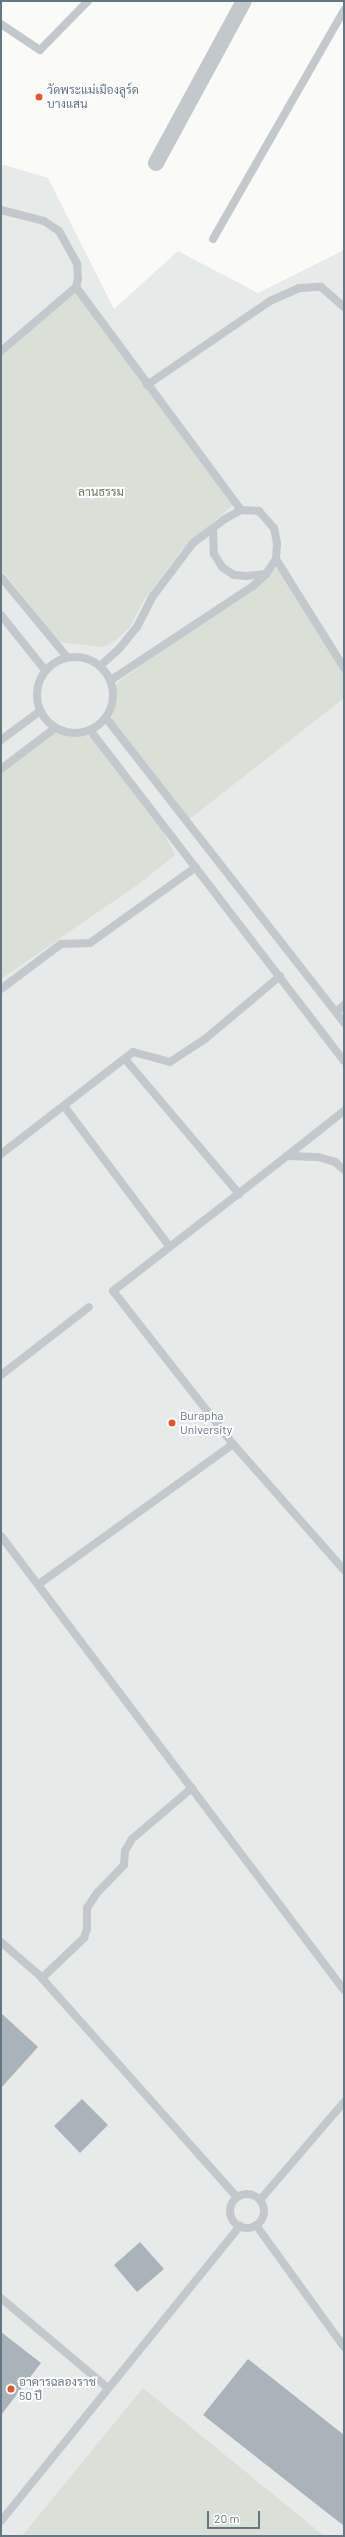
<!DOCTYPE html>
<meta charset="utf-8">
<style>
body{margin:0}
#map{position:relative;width:345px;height:2537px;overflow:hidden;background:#fafaf8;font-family:Barlow,Sarabun,sans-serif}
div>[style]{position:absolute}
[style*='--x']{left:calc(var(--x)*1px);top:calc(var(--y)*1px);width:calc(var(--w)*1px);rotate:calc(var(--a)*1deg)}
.built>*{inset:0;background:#e8e9e9}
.green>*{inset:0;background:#dadfd7}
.building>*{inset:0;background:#aab3b9}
.lane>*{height:8px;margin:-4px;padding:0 4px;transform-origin:4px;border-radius:4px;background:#c3c8cc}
.lane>.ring{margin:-4px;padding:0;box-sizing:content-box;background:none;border:8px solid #c3c8cc;border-radius:50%}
.street>*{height:16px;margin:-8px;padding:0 8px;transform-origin:8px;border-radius:8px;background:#c3c8cc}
.dots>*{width:11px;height:11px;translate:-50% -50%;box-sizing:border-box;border:2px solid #fff;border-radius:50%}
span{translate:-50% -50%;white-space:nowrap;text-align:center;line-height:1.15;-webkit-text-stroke:4px #fff;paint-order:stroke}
.poi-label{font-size:12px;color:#657683}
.left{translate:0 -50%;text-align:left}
.park-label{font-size:12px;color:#687a64}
.frame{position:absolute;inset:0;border:2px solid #657683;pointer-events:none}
.scale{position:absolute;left:207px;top:2511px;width:53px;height:18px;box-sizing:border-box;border:2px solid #657683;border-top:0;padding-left:5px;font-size:12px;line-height:14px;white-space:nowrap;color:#657683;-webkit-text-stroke:3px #fff;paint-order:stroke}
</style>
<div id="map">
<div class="built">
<i style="clip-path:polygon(1px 164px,48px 178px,114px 309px,178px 251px,258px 293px,344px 250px,344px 2536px,1px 2536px)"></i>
</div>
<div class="green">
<i style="clip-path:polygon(76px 287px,233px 505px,182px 549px,142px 603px,130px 627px,115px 641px,103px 647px,59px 642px,1px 569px,1px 351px)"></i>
<i style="clip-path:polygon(280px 565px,344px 669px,344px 698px,187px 821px,111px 725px,117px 683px)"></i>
<i style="clip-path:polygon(55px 728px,96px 738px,153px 812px,175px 855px,140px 883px,1px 979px,1px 769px)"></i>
<i style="clip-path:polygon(143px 2388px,323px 2535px,22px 2536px)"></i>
</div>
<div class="building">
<i style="clip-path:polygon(1px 2013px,38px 2047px,1px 2088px)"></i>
<i style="clip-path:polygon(82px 2099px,108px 2125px,80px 2153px,54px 2126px)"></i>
<i style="clip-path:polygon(140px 2242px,164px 2269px,137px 2292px,114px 2265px)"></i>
<i style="clip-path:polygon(1px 2332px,41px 2363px,1px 2415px)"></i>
<i style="clip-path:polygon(248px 2359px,344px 2435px,344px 2526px,203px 2415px)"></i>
</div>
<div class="lane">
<i style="--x:1;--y:24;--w:47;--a:33.7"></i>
<i style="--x:40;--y:50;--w:69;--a:-45.6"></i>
<i style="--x:1;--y:210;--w:44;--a:14.3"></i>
<i style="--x:44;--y:221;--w:18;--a:34"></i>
<i style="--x:59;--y:231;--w:38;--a:61"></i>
<i style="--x:77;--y:264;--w:15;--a:86"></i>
<i style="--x:78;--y:279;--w:8;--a:104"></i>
<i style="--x:76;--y:287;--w:99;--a:139.5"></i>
<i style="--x:213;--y:239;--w:264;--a:-60.2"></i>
<i style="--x:76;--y:287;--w:277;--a:53.5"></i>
<i style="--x:147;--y:385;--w:149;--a:-34.3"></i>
<i style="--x:270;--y:301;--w:32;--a:-24"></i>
<i style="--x:299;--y:288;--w:22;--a:-3"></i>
<i style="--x:321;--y:287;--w:30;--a:41"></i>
<i style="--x:213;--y:530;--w:24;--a:88"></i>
<i style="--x:214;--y:554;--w:15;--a:58"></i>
<i style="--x:222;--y:567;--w:14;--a:34"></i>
<i style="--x:234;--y:575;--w:12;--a:5"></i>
<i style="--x:246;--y:576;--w:20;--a:-6"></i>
<i style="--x:276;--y:559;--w:128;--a:58"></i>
<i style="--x:1;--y:577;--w:104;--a:50.5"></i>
<i style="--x:1;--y:615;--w:70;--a:51.3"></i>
<i class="ring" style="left:37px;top:657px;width:68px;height:68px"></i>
<i style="--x:100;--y:666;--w:25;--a:-42"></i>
<i style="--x:119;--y:649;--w:28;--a:-51"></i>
<i style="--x:137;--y:627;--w:35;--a:-63"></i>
<i style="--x:153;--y:596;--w:66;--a:-53"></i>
<i style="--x:193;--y:543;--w:38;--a:-37"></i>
<i style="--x:223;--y:520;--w:21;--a:-29"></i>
<i style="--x:241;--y:510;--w:18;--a:3"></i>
<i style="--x:259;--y:511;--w:23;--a:49"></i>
<i style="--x:274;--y:528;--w:16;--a:79"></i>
<i style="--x:277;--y:544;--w:15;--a:94"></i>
<i style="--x:276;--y:559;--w:18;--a:124"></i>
<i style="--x:266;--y:574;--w:18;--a:137"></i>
<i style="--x:253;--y:586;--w:170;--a:146.5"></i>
<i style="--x:106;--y:718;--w:387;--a:52"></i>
<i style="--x:90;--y:730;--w:417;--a:52.5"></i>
<i style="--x:1;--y:740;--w:49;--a:-36.6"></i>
<i style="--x:1;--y:769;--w:68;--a:-37.2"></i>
<i style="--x:1;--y:989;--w:75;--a:-36.9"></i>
<i style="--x:61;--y:944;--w:29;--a:-2"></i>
<i style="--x:90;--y:943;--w:130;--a:-35.6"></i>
<i style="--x:336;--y:1012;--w:11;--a:-41"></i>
<i style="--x:125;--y:1059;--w:177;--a:49.8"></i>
<i style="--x:64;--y:1106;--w:175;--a:53.1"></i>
<i style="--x:1;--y:1154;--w:167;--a:-37.7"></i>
<i style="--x:133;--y:1052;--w:38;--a:15"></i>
<i style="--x:170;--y:1062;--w:42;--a:-33.3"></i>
<i style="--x:205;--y:1039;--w:98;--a:-40"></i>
<i style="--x:287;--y:1156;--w:73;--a:-38.3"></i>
<i style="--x:1;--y:1375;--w:111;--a:-37.7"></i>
<i style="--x:233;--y:1444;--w:168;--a:48.6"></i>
<i style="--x:1;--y:1536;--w:569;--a:52.93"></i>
<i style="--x:39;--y:1584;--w:239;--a:-35.8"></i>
<i style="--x:233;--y:1444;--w:194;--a:-128.1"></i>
<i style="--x:113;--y:1291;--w:220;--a:-37.8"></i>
<i style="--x:287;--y:1156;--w:31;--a:2"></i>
<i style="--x:318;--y:1157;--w:18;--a:16"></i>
<i style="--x:335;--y:1162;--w:12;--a:42"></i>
<i style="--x:1;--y:1942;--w:50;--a:41"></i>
<i style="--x:39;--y:1975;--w:297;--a:48.3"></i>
<i style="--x:42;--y:1978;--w:58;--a:-43.6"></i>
<i style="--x:84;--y:1938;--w:9;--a:-72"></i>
<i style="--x:87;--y:1929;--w:21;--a:-90"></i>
<i style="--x:87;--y:1908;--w:18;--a:-56"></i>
<i style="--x:97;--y:1893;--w:39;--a:-46"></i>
<i style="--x:124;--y:1865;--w:14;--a:-86"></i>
<i style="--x:125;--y:1851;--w:14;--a:-60"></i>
<i style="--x:132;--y:1839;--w:79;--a:-40.4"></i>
<i class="ring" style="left:230px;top:2194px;width:26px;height:26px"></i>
<i style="--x:260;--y:2200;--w:129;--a:-49.4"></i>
<i style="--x:256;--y:2225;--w:150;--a:54.2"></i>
<i style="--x:1;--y:2298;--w:140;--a:40.1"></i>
<i style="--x:1;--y:2521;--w:380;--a:-51"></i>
</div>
<div class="street">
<i style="--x:156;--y:163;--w:184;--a:-61.5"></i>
</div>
<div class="dots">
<i style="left:39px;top:97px;background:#e4572e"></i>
<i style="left:172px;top:1423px;background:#e4572e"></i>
<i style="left:11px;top:2389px;background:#e4572e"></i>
</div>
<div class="poi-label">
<span class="left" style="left:47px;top:97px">วัดพระแม่เมืองลูร์ด<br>บางแสน</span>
<span class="left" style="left:180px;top:1423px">Burapha<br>University</span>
<span class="left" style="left:19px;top:2389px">อาคารฉลองราช<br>50 ปี</span>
</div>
<div class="park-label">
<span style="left:101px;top:492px">ลานธรรม</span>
</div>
<div class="frame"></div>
<div class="scale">20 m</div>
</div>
